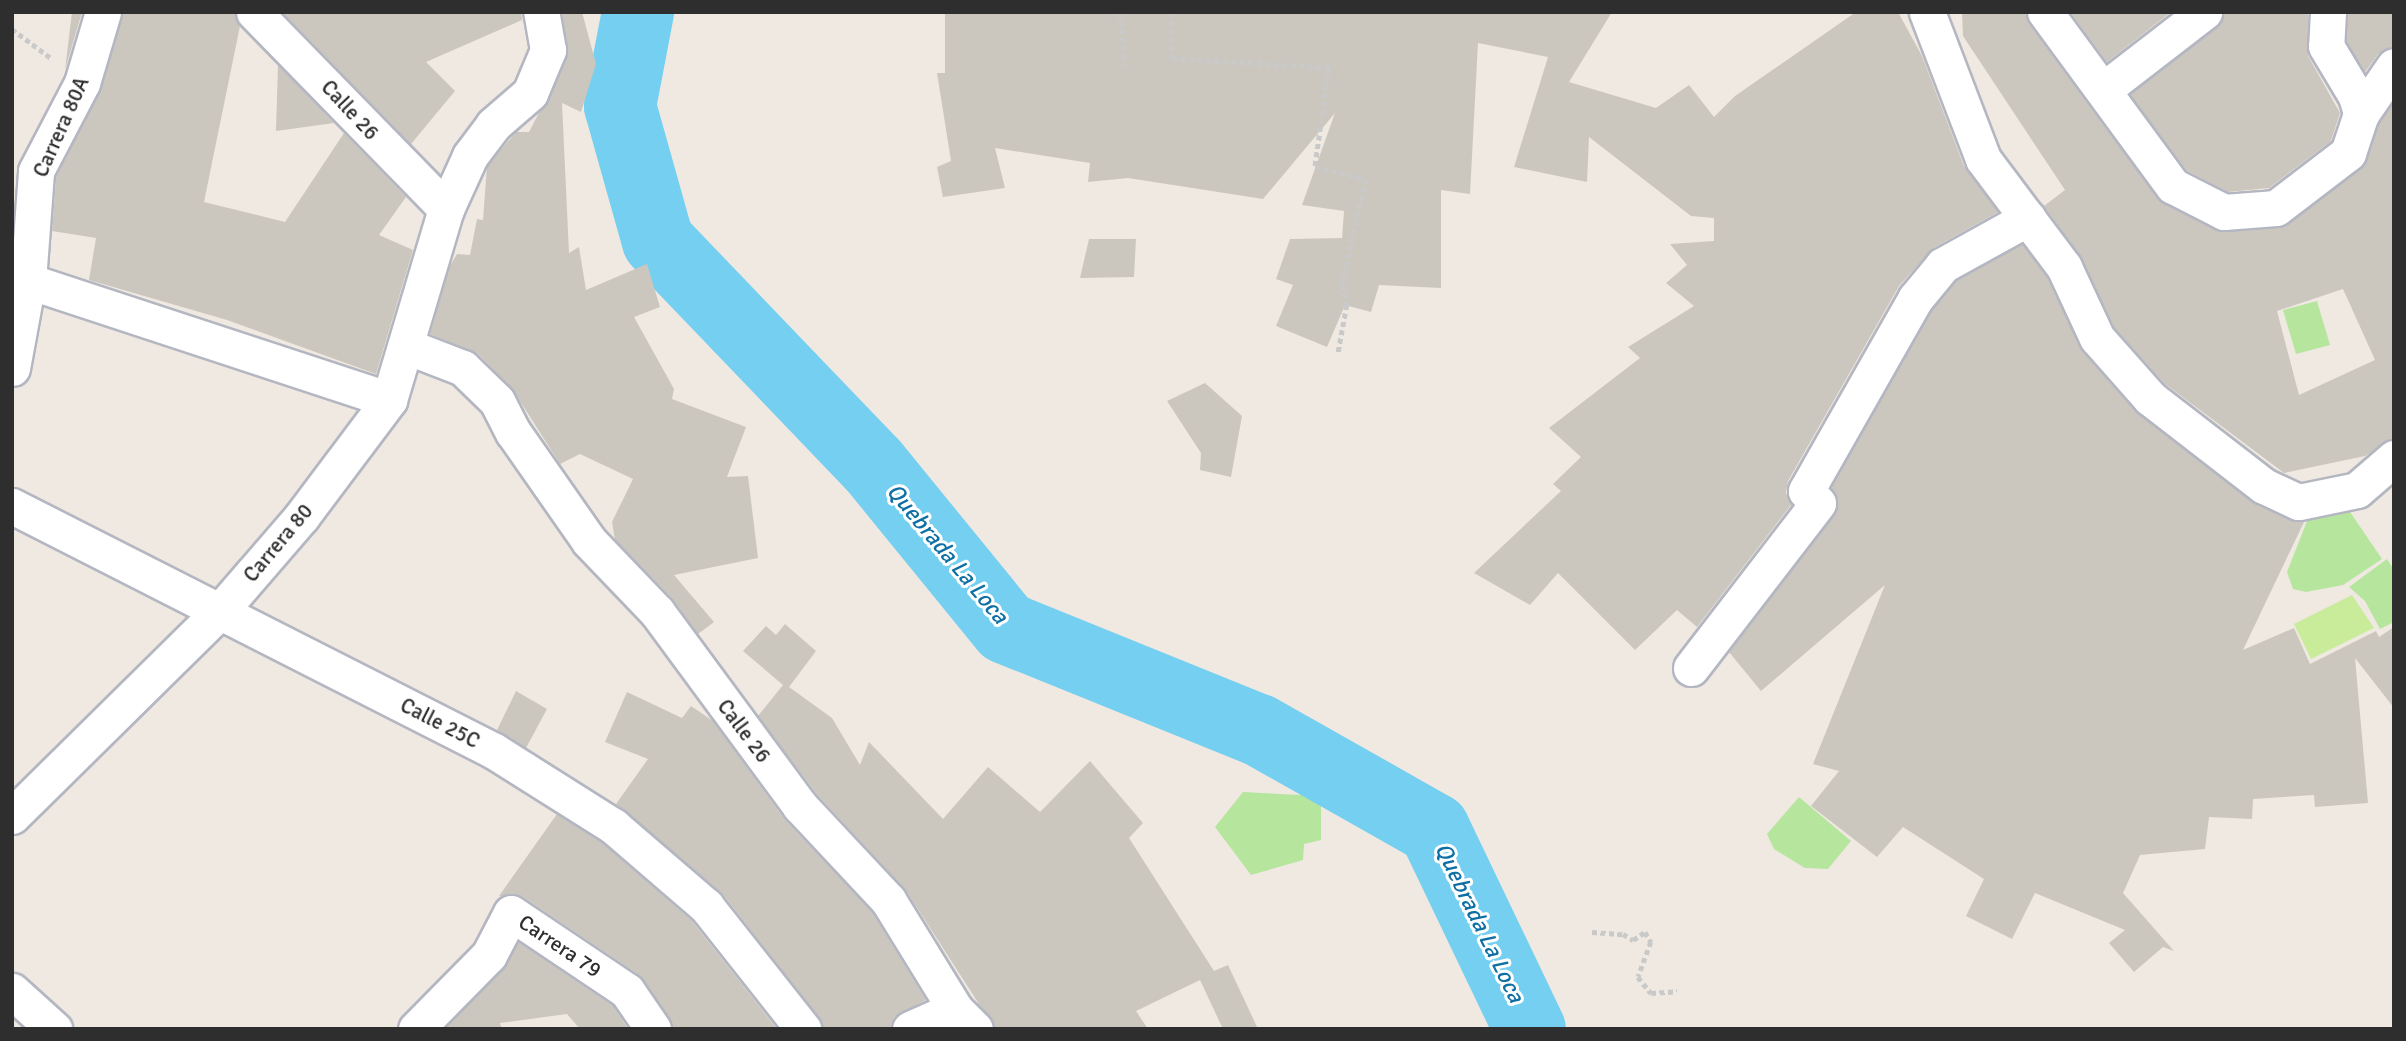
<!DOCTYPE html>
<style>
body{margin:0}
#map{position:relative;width:2406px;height:1041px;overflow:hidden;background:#efe9e1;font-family:Signika,sans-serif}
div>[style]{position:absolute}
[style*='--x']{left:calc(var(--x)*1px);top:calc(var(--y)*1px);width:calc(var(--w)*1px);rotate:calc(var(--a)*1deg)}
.green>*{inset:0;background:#b6e59e}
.pitch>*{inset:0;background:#c9ec9a}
.river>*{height:72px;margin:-36px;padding:0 36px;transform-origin:36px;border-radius:36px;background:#75cff0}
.building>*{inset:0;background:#cbc7bf}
.path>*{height:4.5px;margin-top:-2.25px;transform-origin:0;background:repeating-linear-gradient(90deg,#c9c9c9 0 5px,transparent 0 8.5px)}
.roads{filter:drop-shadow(2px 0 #b4b7c1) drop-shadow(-2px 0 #b4b7c1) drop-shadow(0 2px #b4b7c1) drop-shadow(0 -2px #b4b7c1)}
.street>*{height:35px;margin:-17.5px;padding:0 17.5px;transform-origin:17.5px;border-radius:17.5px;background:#fff}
span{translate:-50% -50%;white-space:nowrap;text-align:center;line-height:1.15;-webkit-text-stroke:6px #fff;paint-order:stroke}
.street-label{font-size:21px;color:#2e2e2e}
.water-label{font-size:23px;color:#0d6fa3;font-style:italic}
.frame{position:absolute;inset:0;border:14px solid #2e2e2e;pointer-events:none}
</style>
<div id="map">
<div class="green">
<i style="clip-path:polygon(2317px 301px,2330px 345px,2296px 354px,2283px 310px)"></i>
<i style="clip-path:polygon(2348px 509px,2382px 559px,2343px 585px,2306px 592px,2293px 589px,2287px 572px,2311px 511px)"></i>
<i style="clip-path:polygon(2387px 559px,2394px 570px,2394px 622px,2380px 629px,2365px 601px,2349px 587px)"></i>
<i style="clip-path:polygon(1243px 792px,1321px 796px,1321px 840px,1304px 844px,1303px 860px,1251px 875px,1215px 827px)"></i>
<i style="clip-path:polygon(1799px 797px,1851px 841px,1828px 869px,1805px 868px,1774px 849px,1767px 834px)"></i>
</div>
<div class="pitch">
<i style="clip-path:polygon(2352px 595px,2374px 628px,2311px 659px,2294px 624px)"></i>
</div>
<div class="river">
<i style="--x:638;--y:12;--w:96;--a:100.8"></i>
<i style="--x:620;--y:106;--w:140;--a:74.3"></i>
<i style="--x:658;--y:241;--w:310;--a:46.2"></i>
<i style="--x:873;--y:465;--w:210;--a:50.8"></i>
<i style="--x:1006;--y:628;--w:273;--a:22"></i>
<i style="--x:1259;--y:730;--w:201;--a:29.5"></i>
<i style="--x:1434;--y:829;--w:222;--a:64.4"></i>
</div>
<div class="building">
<i style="clip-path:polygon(72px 12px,82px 12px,65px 70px)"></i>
<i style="clip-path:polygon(123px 12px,234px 12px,240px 26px,204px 202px,285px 222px,344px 133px,406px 197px,379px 235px,413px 250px,376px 374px,227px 320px,89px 280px,96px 238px,52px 231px,56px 177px,101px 89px)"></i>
<i style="clip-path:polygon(282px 12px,521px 12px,522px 20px,426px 62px,455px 91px,411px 144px)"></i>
<i style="clip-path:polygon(562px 12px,582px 12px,596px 64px,581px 112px,562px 103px,569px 253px,579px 247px,586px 290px,647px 264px,660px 307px,634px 317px,674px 389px,672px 399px,746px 427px,727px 477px,748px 476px,758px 558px,674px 575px,714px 622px,698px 634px,672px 598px,615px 540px,612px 522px,633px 479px,580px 454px,560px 464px,511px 387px,477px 353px,430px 334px,450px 266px,457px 254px,470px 255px,477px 219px,483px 220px,487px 166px,516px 132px,529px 132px,567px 58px)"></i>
<i style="clip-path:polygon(945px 12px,1612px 12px,1569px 82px,1656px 108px,1689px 85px,1714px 117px,1735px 96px,1856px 12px,1898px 12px,1922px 56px,1964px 166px,1998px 212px,1933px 248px,1899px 286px,1788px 481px,1786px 493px,1791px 505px,1697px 627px,1677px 610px,1635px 650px,1558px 573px,1530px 605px,1474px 573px,1561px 491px,1553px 484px,1581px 457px,1549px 428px,1640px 358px,1628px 347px,1694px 306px,1666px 283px,1687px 265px,1670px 244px,1714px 241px,1714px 218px,1691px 216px,1589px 137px,1587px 182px,1514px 167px,1548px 57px,1478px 43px,1470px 194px,1441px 190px,1441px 288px,1379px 285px,1371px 312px,1345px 305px,1327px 347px,1276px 326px,1293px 285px,1276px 279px,1290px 239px,1342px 238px,1344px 211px,1302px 205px,1335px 113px,1263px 199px,1128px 178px,1088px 182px,1090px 163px,995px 148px,1005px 188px,943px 197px,937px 167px,951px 161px,937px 73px,945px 73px)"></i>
<i style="clip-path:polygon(evenodd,1962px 12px,2025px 12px,2029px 24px,2157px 198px,2216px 230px,2288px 224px,2361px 168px,2379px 123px,2394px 102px,2394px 438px,2365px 456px,2284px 473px,2164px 383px,2114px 327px,2082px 259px,2044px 206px,2065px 190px,1963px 36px,1962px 12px,2343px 289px,2375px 360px,2299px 395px,2277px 311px,2343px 289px)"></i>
<i style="clip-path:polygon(2070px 12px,2171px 12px,2107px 62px)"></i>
<i style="clip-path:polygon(2224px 12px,2308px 12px,2308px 56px,2340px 113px,2331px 141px,2269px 188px,2228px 192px,2186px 170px,2130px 94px,2216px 28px)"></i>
<i style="clip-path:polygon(2348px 12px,2394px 12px,2394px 46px,2378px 54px,2365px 72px,2346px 41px)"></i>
<i style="clip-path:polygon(278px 65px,334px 123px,276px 131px)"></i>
<i style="clip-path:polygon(1089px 239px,1136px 239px,1134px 277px,1080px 278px)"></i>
<i style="clip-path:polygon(2022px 244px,2047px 277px,2082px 351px,2135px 411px,2252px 502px,2304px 522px,2243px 650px,2294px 628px,2310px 664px,2376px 631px,2379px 637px,2394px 627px,2394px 708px,2355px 658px,2368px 803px,2315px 807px,2314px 795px,2253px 799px,2252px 819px,2209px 817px,2205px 849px,2140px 855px,2123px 893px,2174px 951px,2163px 947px,2134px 972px,2109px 943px,2125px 930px,2035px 893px,2012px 939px,1966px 916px,1984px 879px,1903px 827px,1877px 857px,1811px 806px,1839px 771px,1813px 764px,1885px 585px,1761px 691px,1729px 652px,1834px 515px,1837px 498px,1831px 488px,1932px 310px,1956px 281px)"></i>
<i style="clip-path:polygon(1205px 383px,1242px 416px,1231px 477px,1200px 470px,1201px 453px,1167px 401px)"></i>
<i style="clip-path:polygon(785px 624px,816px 651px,789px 687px,832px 718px,860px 765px,869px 742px,943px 819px,988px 767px,1040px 812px,1090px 761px,1143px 823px,1129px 838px,1214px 971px,1228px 965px,1258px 1029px,1223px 1029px,1200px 980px,1136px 1011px,1148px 1029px,995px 1029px,905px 889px,816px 793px,758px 716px,783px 685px,743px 651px,766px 626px,776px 635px)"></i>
<i style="clip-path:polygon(516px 691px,547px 709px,526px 748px,497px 730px)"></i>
<i style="clip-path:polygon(627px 692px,682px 718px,691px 706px,713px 721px,785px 820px,872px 912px,926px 1000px,894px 1017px,890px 1029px,823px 1029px,819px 1017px,722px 893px,616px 804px,648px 759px,605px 742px)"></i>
<i style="clip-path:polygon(557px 814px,601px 842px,691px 920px,777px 1029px,673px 1029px,638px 974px,522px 896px,499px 896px)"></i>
<i style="clip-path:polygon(518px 942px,613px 1006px,628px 1029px,580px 1029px,567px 1014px,500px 1023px,502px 1029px,445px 1029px,503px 969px)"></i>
</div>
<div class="path">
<i style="--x:1120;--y:12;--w:54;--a:83.7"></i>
<i style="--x:1172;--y:12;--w:46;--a:90"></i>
<i style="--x:1172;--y:58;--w:157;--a:3.6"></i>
<i style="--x:1329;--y:68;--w:100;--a:98"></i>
<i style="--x:1315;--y:167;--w:52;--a:13.2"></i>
<i style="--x:1366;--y:179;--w:109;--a:102.8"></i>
<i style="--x:1342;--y:285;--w:21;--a:76"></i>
<i style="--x:1347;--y:305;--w:50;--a:100.4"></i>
<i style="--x:12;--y:29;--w:49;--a:36.6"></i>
<i style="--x:1592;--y:932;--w:31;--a:4"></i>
<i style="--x:1623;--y:934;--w:12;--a:31"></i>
<i style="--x:1633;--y:940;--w:14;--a:-34"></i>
<i style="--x:1645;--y:932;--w:12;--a:59"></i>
<i style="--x:1651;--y:942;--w:37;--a:110"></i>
<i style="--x:1638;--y:977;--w:21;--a:51"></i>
<i style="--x:1651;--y:993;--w:26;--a:-4"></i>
</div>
<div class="roads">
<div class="street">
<i style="--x:254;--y:12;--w:275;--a:45.7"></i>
<i style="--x:1927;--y:12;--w:157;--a:69.1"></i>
<i style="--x:1983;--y:159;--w:135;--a:53.1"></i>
<i style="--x:2064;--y:267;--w:78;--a:65.1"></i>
<i style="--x:2097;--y:338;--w:80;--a:48.5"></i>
<i style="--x:2150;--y:398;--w:144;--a:37.7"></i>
<i style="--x:2264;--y:486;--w:38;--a:25"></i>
<i style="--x:2299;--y:502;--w:59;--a:-11.7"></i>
<i style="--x:2357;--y:490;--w:49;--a:-40.9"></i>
<i style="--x:2045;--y:12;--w:216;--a:53.7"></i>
<i style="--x:2173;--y:186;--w:57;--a:27"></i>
<i style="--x:2224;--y:212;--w:52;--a:-4.4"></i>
<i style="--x:2276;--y:208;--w:91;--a:-37.4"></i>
<i style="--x:2348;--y:153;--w:41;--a:-71.6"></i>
<i style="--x:2361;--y:114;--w:58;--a:-55.5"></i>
<i style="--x:2328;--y:12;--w:34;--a:93"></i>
<i style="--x:2326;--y:46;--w:58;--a:59"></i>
<i style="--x:2356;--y:96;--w:19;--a:74"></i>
<i style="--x:2103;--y:90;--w:128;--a:-37.7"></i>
<i style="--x:28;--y:281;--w:380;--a:18.2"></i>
<i style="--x:406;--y:346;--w:61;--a:21.1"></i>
<i style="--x:463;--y:368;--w:47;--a:44.1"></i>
<i style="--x:497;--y:401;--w:35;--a:63"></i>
<i style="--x:513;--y:432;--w:133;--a:55.1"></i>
<i style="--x:589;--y:541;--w:98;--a:46.2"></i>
<i style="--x:657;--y:612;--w:241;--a:53.6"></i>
<i style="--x:800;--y:806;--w:129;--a:46.9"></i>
<i style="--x:888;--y:900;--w:128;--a:58.4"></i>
<i style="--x:955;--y:1009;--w:28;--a:45"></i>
<i style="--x:12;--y:368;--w:88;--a:-79.6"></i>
<i style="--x:28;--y:281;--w:110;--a:-85.8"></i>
<i style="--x:36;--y:171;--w:99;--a:-62.4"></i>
<i style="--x:82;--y:83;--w:74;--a:-73.5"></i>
<i style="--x:12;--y:506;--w:541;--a:26.94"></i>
<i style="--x:494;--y:751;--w:141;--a:32.2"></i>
<i style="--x:613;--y:826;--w:123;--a:40.7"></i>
<i style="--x:706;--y:906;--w:157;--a:51.7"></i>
<i style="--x:1691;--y:668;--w:208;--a:-52.4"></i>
<i style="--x:1818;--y:503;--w:17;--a:-135"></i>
<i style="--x:1806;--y:491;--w:221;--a:-60.4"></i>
<i style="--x:1915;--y:299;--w:44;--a:-50.5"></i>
<i style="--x:1943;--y:265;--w:97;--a:-28.9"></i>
<i style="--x:12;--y:816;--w:293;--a:-44.6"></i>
<i style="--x:221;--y:610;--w:124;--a:-49.2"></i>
<i style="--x:302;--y:516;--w:145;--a:-53.1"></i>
<i style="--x:389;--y:400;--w:199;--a:-73.4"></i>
<i style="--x:446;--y:209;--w:58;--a:-65.6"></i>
<i style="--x:470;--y:156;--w:39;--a:-53"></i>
<i style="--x:493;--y:125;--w:49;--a:-40.9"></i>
<i style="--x:530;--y:93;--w:47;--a:-67.3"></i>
<i style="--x:548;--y:50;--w:39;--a:-100"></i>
<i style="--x:12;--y:991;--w:57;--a:42.1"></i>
<i style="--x:416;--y:1029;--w:104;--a:-45.4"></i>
<i style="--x:489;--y:955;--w:47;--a:-62.4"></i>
<i style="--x:511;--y:913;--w:140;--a:33.9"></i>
<i style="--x:627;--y:991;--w:46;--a:55.6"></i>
<i style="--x:910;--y:1029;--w:49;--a:-24"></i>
</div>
</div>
<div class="street-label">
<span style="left:350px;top:110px;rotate:47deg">Calle 26</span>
<span style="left:61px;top:127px;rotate:-66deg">Carrera 80A</span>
<span style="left:278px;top:543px;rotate:-50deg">Carrera 80</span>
<span style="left:440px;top:723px;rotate:27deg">Calle 25C</span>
<span style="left:744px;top:731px;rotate:53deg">Calle 26</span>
<span style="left:560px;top:946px;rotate:34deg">Carrera 79</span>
</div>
<div class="water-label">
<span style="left:947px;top:554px;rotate:50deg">Quebrada La Loca</span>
<span style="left:1479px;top:923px;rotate:64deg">Quebrada La Loca</span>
</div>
<div class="frame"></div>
</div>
